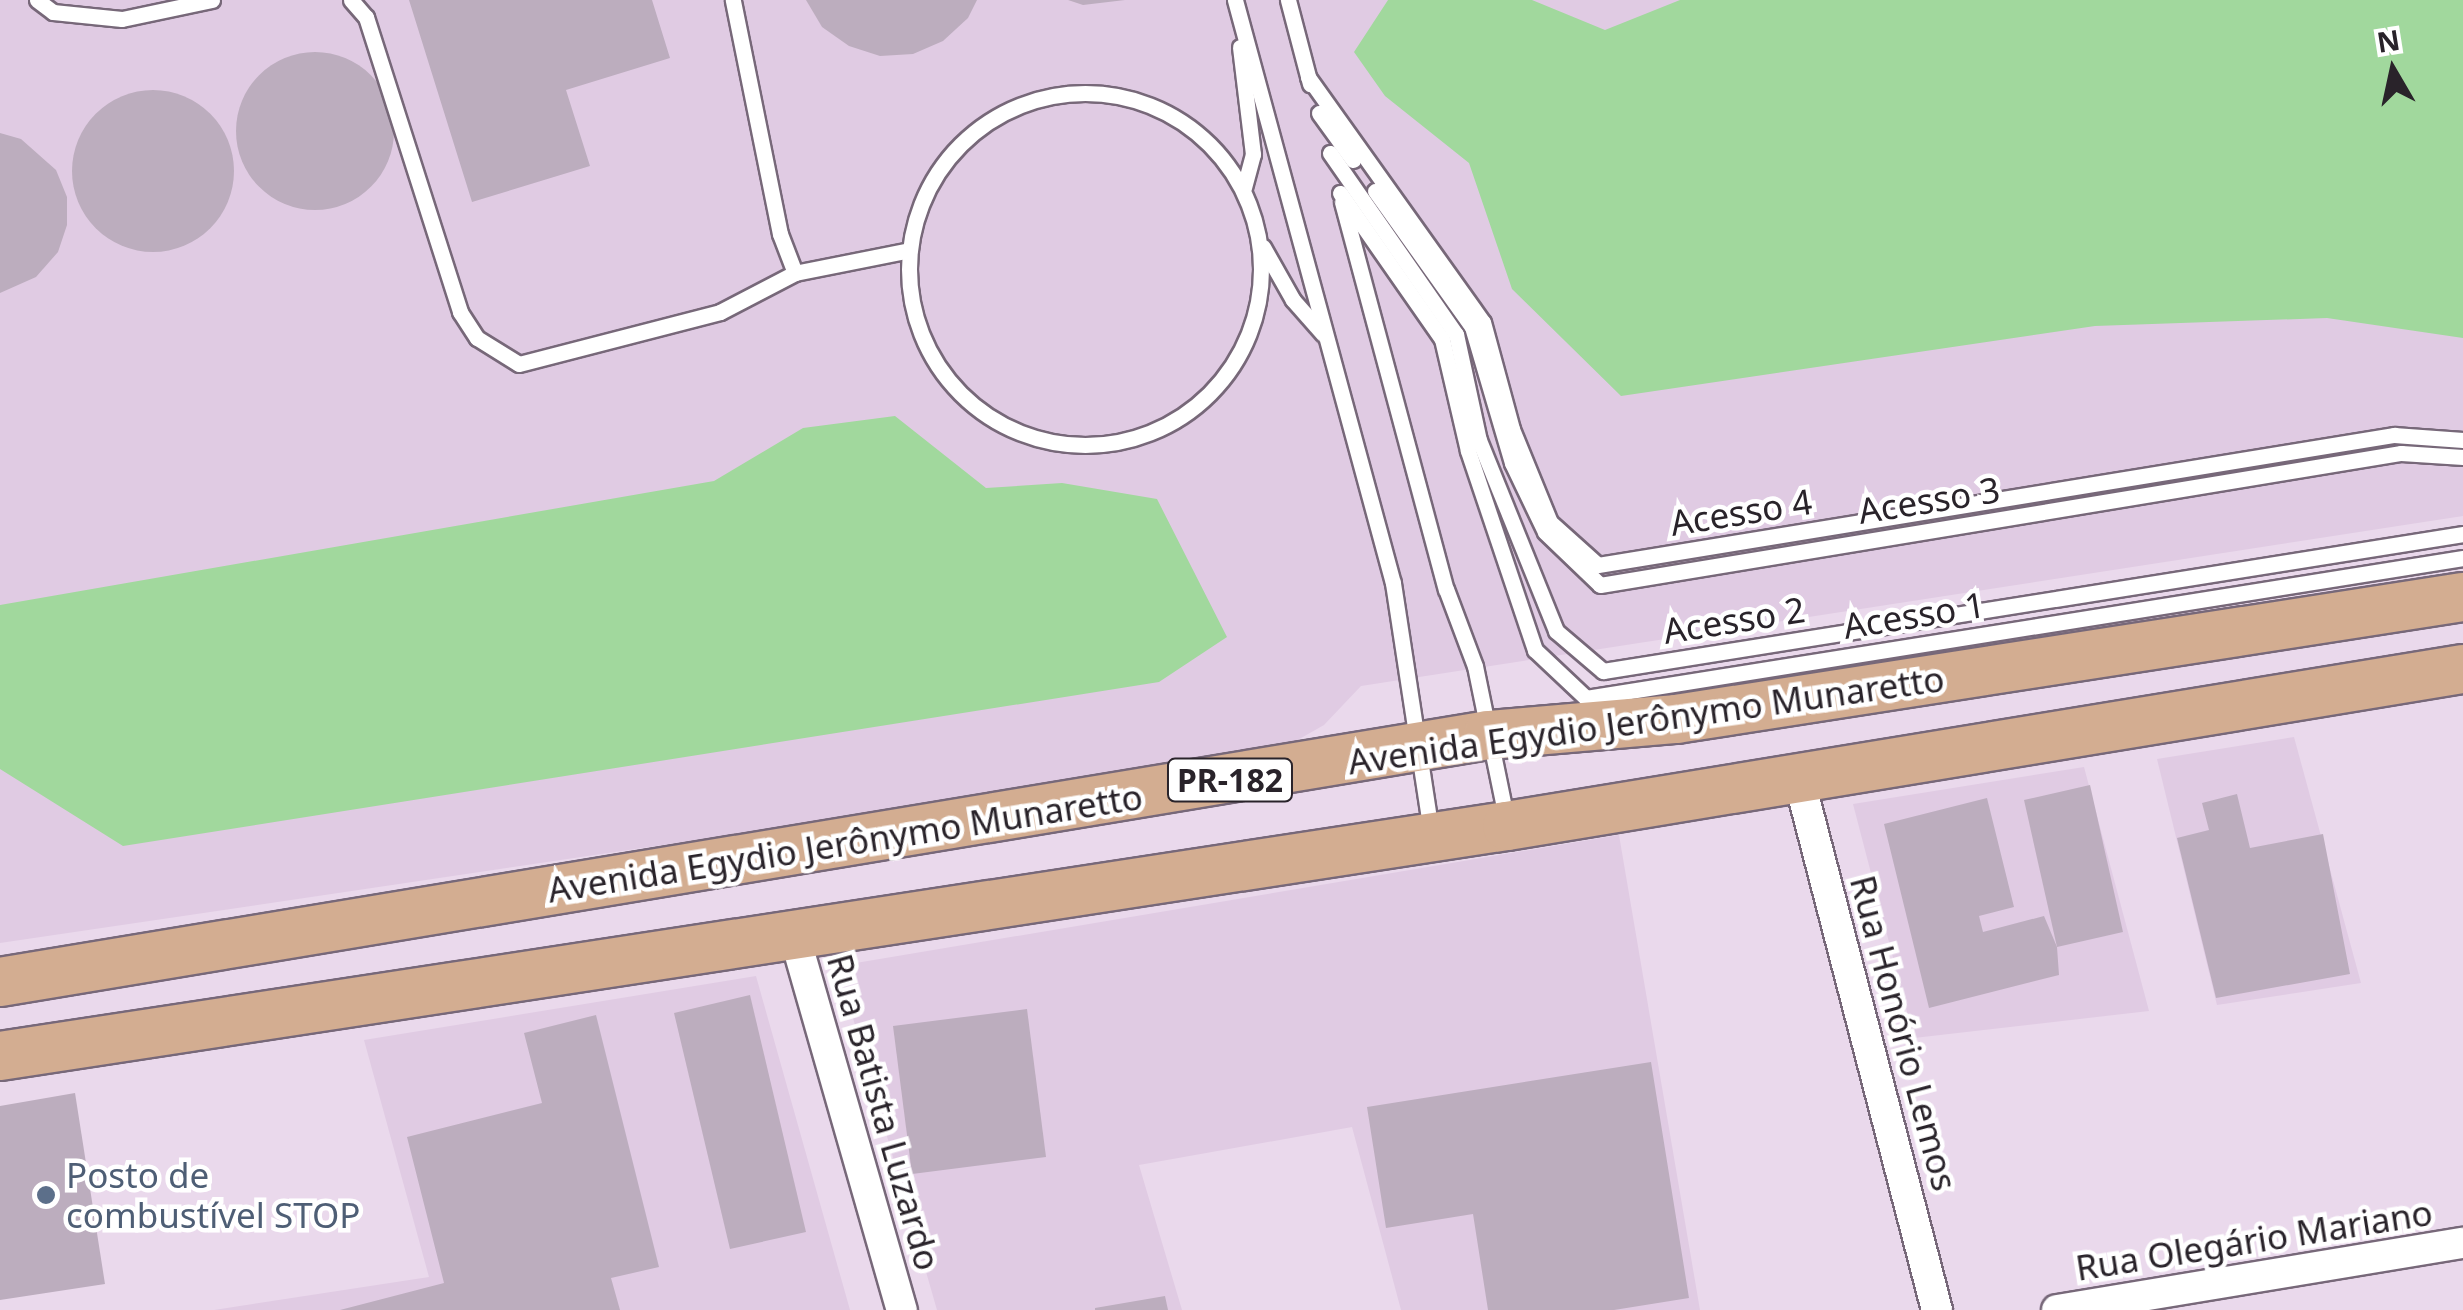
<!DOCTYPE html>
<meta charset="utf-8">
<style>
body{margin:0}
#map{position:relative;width:2463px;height:1310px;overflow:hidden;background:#ead9ec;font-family:"Noto Sans",sans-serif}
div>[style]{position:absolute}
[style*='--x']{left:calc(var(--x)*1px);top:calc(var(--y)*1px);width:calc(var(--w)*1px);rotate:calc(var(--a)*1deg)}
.built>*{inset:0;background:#e0cbe3}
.green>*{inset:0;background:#a1d89d}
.building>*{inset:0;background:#bcadbe}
.round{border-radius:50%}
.roads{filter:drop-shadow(2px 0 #776879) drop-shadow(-2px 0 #776879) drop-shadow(0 2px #776879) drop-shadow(0 -2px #776879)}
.service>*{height:15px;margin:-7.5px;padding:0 7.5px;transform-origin:7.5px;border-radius:7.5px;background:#fff}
.service>.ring{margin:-7.5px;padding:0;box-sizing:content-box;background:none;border:15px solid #fff;border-radius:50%}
.minor>*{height:30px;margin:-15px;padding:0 15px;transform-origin:15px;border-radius:15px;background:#fff}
.primary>*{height:48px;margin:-24px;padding:0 24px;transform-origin:24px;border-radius:24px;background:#d3ad91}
.dots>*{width:28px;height:28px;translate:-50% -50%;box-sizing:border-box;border:5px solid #fff;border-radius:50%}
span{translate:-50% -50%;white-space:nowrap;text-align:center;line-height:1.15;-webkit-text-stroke:9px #fff;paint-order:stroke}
.shield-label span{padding:2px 8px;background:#fff;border:2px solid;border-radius:8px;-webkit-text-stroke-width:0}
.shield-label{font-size:32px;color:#29232a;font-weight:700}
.street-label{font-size:35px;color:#29232a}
.service-label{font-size:35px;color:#4e5e75}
.left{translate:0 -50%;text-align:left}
.north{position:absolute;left:2343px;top:20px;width:100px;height:100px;-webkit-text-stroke:8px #fff;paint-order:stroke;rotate:351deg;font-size:28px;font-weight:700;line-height:40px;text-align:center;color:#29232a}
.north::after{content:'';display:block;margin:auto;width:35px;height:45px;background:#29232a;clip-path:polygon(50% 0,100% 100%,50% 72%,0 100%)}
</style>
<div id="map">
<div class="built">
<i style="clip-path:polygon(0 0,2463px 0,2463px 516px,1361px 686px,1324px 725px,1271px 755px,0 943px)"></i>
<i style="clip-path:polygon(2294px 737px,2361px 983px,2217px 1005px,2157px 759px)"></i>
<i style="clip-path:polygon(2084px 767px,2149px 1011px,1914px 1038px,1853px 804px)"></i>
<i style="clip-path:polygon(1619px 835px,1700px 1310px,1401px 1310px,1352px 1127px,1139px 1165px,1182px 1310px,937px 1310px,838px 966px)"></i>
<i style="clip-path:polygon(756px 976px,850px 1310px,214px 1310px,429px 1277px,364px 1040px)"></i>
</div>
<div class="green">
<i style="clip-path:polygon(1388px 0,1532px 0,1605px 30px,1680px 0,2463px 0,2463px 338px,2327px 318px,2095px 326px,1621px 396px,1512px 289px,1469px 163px,1385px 96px,1354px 52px)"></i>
<i style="clip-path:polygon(895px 416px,986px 488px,1062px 483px,1157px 499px,1227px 637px,1159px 682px,123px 846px,0 769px,0 605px,714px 481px,803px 428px)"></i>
</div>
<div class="building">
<i style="clip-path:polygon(409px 0,652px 0,670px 58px,566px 90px,590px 166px,472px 202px)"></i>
<i style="clip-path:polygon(806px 0,977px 0,968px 18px,943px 41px,913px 54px,880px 56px,849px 46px,822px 27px)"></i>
<i style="clip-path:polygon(1068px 0,1125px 0,1083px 5px)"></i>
<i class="round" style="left:236px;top:52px;width:158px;height:158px"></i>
<i class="round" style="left:72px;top:90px;width:162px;height:162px"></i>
<i style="clip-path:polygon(0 133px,21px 139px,56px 170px,67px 197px,67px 225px,58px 252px,36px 277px,0 293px)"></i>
<i style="clip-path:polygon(2090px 785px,2123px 932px,2057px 947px,2024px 800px)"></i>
<i style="clip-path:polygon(2237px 794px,2250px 848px,2323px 834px,2350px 974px,2216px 998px,2177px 838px,2209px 830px,2202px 803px)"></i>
<i style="clip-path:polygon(1987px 798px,2014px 907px,1979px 916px,1983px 932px,2044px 916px,2057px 947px,2059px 975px,1929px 1008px,1884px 824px)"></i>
<i style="clip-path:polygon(750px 995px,806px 1232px,730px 1249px,674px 1013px)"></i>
<i style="clip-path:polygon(1027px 1009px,1046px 1157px,912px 1174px,893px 1026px)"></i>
<i style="clip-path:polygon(596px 1015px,659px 1267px,611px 1278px,620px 1310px,340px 1310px,444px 1283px,407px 1137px,542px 1103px,524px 1033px)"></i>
<i style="clip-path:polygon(1651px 1062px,1689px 1298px,1614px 1310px,1488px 1310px,1473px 1214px,1386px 1228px,1367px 1107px)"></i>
<i style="clip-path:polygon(75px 1093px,105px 1284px,0 1300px,0 1106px)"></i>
<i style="clip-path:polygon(1165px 1296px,1168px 1310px,1095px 1310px,1095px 1308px)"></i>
</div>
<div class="roads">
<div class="service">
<i style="--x:37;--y:0;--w:20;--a:37"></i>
<i style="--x:53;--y:12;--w:69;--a:5.8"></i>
<i style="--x:122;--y:19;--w:92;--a:-11.9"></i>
<i style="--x:351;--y:0;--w:23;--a:49"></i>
<i style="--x:366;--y:17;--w:310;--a:72.3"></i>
<i style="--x:460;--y:312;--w:31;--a:57"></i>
<i style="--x:477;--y:338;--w:49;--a:31.8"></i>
<i style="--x:519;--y:364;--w:208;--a:-14.5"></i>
<i style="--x:720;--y:312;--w:85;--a:-27.5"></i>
<i style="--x:795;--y:273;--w:42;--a:-111"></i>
<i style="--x:780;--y:234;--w:239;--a:-101.4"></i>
<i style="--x:1235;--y:0;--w:604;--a:74.84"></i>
<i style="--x:1393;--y:583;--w:252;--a:81.3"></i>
<i style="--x:1288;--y:0;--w:87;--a:75.3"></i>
<i style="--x:1240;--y:47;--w:108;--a:83.1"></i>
<i style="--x:1253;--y:154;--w:35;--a:105"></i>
<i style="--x:1308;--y:77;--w:301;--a:54.5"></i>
<i style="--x:1483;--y:322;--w:111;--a:74.8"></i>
<i style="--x:1512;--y:429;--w:100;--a:67.8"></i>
<i style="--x:1550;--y:522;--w:64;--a:41.9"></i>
<i style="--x:1598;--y:565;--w:807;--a:-9.28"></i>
<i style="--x:2394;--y:435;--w:69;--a:4.1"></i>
<i class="ring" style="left:909px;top:93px;width:337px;height:337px"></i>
<i style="--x:1319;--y:113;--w:58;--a:54.1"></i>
<i style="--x:1330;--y:153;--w:221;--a:55.2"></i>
<i style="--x:1456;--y:334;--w:108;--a:77.8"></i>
<i style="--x:1479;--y:440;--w:206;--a:68"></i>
<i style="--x:1556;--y:631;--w:62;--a:40.4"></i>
<i style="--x:1603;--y:671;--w:871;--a:-9.05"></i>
<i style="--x:1375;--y:191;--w:167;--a:54.5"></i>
<i style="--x:1472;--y:327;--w:142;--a:73.6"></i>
<i style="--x:1512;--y:463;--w:76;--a:64.4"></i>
<i style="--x:1545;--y:532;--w:76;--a:43.9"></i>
<i style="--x:1600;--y:585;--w:812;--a:-9.36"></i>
<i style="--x:2401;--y:453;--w:62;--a:3.7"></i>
<i style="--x:1340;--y:193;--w:178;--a:55.1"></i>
<i style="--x:1442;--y:339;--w:115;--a:76.9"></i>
<i style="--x:1468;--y:451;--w:210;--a:71.4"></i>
<i style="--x:1535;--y:650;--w:70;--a:43.3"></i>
<i style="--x:1586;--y:698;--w:888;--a:-9.07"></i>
<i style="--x:1342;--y:202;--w:401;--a:75"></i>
<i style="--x:1446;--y:589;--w:82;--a:69.4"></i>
<i style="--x:1475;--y:666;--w:159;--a:78.4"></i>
<i style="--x:1263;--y:247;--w:61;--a:60.5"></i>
<i style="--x:1293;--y:300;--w:45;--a:48.6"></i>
<i style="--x:795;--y:273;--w:117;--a:-11.3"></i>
</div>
<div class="minor">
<i style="--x:1798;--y:775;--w:553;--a:75.44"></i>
<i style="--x:794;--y:934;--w:391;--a:74"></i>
<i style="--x:2057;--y:1310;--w:411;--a:-9.4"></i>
</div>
<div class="primary">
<i style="--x:0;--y:982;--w:1508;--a:-9.42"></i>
<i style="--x:1488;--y:735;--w:189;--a:-4.9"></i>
<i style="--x:1676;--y:719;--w:796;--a:-8.81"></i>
<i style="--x:0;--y:1056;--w:1524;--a:-8.68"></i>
<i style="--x:1507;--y:826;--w:969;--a:-9.33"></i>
</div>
</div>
<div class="dots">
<i style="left:46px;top:1195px;background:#5c6f8a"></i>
</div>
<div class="shield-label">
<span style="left:1230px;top:780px">PR-182</span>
</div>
<div class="street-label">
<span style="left:1929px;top:500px;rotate:-9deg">Acesso 3</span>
<span style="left:1741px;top:512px;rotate:-9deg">Acesso 4</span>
<span style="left:1914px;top:615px;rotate:-9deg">Acesso 1</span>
<span style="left:1734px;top:620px;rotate:-9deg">Acesso 2</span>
<span style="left:1646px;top:720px;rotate:-8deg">Avenida Egydio Jerônymo Munaretto</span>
<span style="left:845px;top:843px;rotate:-9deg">Avenida Egydio Jerônymo Munaretto</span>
<span style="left:1904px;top:1033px;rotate:75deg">Rua Honório Lemos</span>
<span style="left:884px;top:1112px;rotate:74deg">Rua Batista Luzardo</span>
<span style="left:2254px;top:1240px;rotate:-9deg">Rua Olegário Mariano</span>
</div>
<div class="service-label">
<span class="left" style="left:66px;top:1195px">Posto de<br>combustível STOP</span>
</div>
<div class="north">N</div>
</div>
